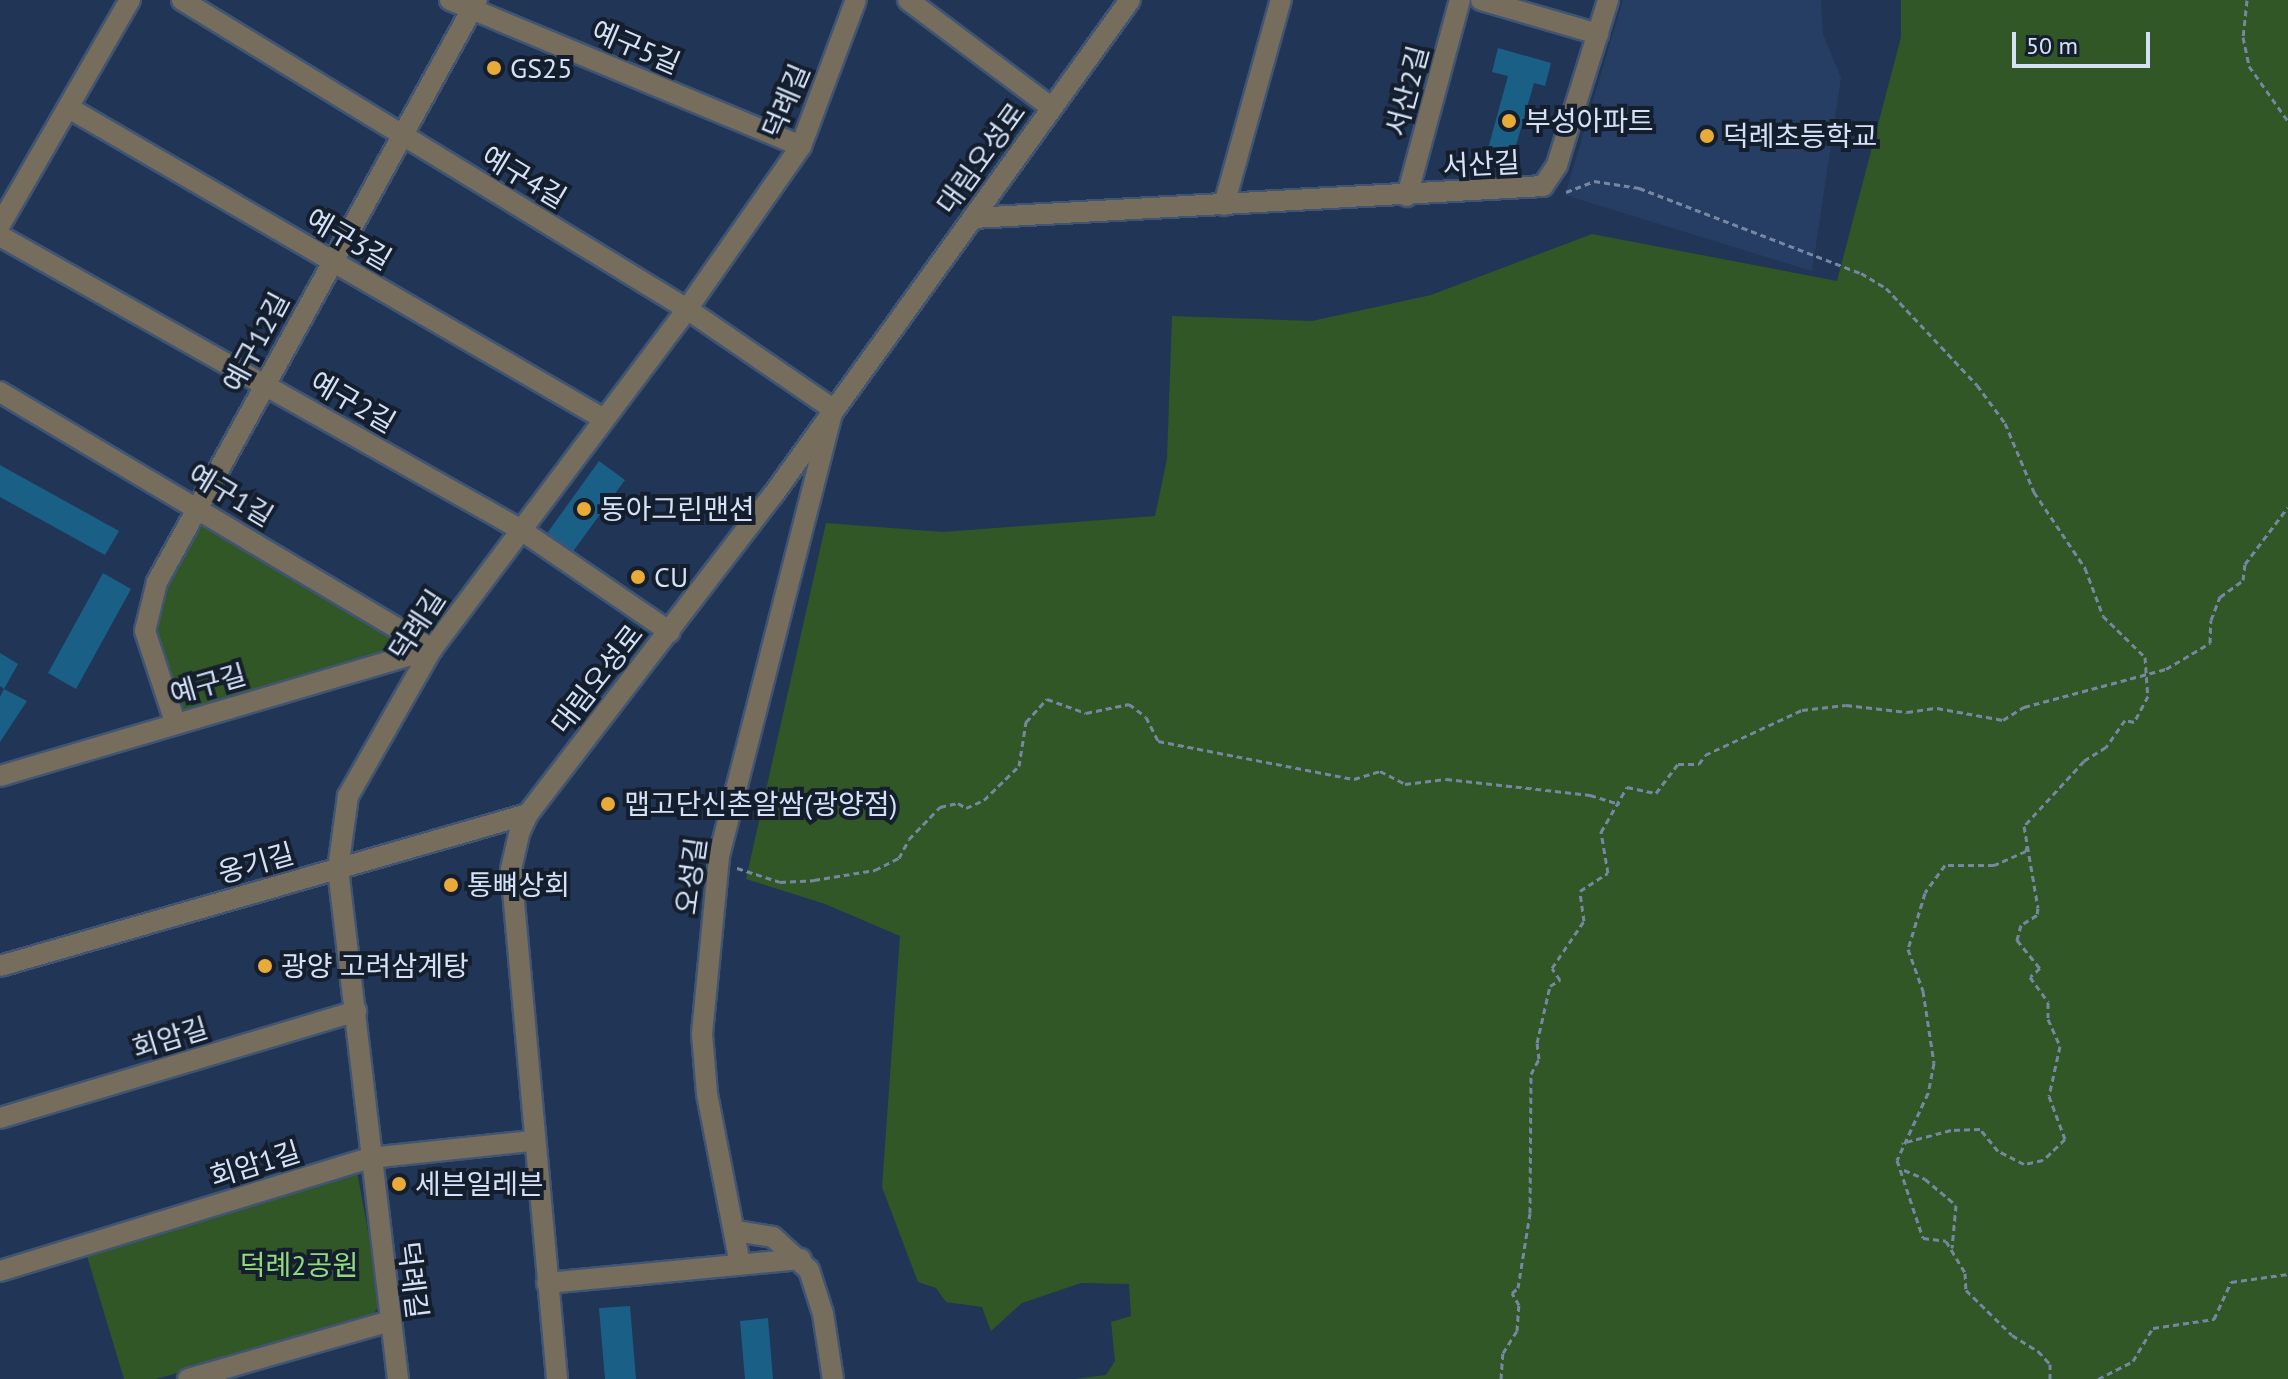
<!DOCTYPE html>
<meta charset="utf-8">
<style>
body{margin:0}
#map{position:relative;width:2288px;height:1379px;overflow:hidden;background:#213656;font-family:"PT Sans","Noto Sans KR",sans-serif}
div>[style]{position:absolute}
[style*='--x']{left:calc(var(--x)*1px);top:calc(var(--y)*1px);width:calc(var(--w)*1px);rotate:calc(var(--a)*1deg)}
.built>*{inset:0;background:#263e64}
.green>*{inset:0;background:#305725}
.building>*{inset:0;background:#1a5f86}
.path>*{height:3px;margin-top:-1.5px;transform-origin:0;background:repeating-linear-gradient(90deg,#7687a2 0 6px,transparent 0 10px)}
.roads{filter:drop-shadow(2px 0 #415573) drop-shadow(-2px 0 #415573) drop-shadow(0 2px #415573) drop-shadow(0 -2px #415573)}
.minor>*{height:20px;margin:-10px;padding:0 10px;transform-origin:10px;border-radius:10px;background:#776d5c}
.dots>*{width:22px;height:22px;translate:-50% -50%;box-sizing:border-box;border:4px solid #141e2c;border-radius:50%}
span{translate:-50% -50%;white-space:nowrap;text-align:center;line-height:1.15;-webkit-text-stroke:8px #141e2c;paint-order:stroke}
.street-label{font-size:28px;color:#d4e1f6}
.poi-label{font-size:28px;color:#d4e1f6}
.left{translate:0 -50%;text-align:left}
.park-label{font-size:28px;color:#91db7d}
.scale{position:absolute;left:2012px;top:32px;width:138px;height:36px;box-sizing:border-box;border:4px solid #d4e1f6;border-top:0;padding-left:10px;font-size:24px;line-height:28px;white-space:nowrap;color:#d4e1f6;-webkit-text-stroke:6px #141e2c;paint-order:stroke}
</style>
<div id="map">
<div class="built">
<i style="clip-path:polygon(1623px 0,1821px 0,1823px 34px,1841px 78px,1812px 271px,1565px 195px)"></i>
</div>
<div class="green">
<i style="clip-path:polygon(1901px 0,2288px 0,2288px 1379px,1075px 1379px,1106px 1375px,1115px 1361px,1111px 1322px,1131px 1316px,1129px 1284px,1081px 1283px,1022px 1303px,991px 1331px,982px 1307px,946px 1302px,936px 1288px,918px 1282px,882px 1187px,900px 936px,825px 904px,746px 879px,826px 523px,943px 532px,1155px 516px,1167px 459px,1172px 316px,1312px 321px,1431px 295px,1592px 234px,1837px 281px,1901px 37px)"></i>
<i style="clip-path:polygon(209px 524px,399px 636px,396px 650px,178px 717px,153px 640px,167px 582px,195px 530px)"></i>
<i style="clip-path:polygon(357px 1172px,381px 1300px,372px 1318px,156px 1379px,124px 1379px,87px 1256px)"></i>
</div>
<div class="building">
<i style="clip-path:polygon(1498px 48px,1551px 63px,1545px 86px,1534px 83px,1511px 163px,1486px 156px,1508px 76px,1492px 72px)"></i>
<i style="clip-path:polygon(599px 461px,625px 480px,569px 557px,543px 539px)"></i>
<i style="clip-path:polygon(0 465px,119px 531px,105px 555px,0 497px)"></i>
<i style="clip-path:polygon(103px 573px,131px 589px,76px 689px,48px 673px)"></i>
<i style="clip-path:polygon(0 653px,18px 664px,4px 689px,0 686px)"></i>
<i style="clip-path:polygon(4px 689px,27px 701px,0 742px,0 697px)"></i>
<i style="clip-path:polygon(630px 1306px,636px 1379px,605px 1379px,599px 1308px)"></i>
<i style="clip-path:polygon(768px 1318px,773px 1379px,745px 1379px,740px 1321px)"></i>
</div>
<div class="path">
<i style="--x:2247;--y:0;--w:37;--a:96"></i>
<i style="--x:2243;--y:37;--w:30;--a:78"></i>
<i style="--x:2249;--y:66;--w:67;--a:54.7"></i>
<i style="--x:1566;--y:192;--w:30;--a:-21"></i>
<i style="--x:1594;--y:181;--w:46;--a:8.8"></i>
<i style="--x:1639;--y:188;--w:238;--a:21"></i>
<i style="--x:1861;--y:273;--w:29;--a:31"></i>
<i style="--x:1886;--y:288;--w:133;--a:46.8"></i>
<i style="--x:1977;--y:385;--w:47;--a:53.6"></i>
<i style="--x:2005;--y:423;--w:75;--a:67.2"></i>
<i style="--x:2034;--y:492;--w:92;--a:56.1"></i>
<i style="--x:2085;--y:568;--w:51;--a:69.4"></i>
<i style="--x:2103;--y:616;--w:59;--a:44.3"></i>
<i style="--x:2145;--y:657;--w:39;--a:86"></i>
<i style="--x:2148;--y:696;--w:30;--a:118"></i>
<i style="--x:2134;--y:722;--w:9;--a:-167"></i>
<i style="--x:2125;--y:720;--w:33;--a:125"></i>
<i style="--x:2106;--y:747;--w:26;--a:148"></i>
<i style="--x:2084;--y:761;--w:88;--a:132.7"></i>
<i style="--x:2024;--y:826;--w:83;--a:80.3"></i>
<i style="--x:2038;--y:908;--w:7;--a:98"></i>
<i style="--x:2037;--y:915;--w:19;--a:148"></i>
<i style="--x:2021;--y:925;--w:16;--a:105"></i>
<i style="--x:2017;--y:940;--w:36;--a:51"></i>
<i style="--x:2040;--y:968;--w:13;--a:138"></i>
<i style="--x:2030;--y:977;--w:31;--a:54"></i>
<i style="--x:2048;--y:1002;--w:17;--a:90"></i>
<i style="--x:2048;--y:1019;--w:30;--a:66"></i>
<i style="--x:2060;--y:1046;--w:51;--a:102.4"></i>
<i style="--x:2049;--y:1096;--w:46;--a:69.6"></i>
<i style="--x:2065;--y:1139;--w:30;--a:136"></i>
<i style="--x:2043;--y:1160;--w:19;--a:168"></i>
<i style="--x:2024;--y:1164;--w:29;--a:-153"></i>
<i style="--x:1998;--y:1151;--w:28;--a:-129"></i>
<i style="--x:1980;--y:1129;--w:29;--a:178"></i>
<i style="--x:1951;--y:1130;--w:51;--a:165.1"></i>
<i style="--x:2027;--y:846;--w:5;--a:101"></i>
<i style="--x:2026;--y:851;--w:35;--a:156"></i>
<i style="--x:1994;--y:865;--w:49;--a:180"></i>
<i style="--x:1945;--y:865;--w:34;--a:126"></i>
<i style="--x:1925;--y:893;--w:59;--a:106.9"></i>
<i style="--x:1908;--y:949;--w:45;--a:70.3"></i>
<i style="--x:1923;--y:991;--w:73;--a:81.3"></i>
<i style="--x:1934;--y:1063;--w:31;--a:101"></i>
<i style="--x:1928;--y:1093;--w:74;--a:114.8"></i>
<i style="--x:1897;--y:1160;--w:82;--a:71.6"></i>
<i style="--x:1923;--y:1238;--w:23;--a:7"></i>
<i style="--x:1946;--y:1241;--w:37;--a:59"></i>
<i style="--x:1965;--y:1273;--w:17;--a:87"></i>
<i style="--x:1966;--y:1290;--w:64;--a:44.4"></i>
<i style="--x:2012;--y:1335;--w:31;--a:32"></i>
<i style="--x:2038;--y:1351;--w:18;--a:47"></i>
<i style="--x:2050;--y:1364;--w:15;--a:90"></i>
<i style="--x:737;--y:868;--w:45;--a:18"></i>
<i style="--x:780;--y:882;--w:34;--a:-3"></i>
<i style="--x:814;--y:880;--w:62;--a:-9.3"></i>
<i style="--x:875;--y:870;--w:27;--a:-27"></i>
<i style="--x:899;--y:858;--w:21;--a:-62"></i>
<i style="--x:909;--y:839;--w:45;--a:-45.9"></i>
<i style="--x:940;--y:807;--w:18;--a:-13"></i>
<i style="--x:958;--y:803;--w:9;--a:32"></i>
<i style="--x:966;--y:808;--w:20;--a:-24"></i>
<i style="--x:984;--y:800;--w:49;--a:-44.2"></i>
<i style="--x:1019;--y:766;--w:45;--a:-81"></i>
<i style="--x:1026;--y:722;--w:31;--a:-48"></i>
<i style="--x:1047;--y:699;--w:41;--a:19.7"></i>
<i style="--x:1086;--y:713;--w:44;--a:-11.8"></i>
<i style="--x:1129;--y:704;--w:21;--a:37"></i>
<i style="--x:1146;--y:717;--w:27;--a:63"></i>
<i style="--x:1158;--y:741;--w:200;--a:11"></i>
<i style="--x:1354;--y:779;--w:27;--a:-17"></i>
<i style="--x:1380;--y:771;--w:28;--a:27"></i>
<i style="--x:1405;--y:784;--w:41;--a:-7"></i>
<i style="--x:1446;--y:779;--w:145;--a:6.3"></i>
<i style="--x:1590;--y:795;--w:31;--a:17"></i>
<i style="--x:1904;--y:1170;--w:23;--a:23"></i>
<i style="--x:1925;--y:1179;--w:40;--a:40"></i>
<i style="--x:1956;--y:1205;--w:43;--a:95.3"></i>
<i style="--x:1501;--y:1379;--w:26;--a:-86"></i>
<i style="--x:1503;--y:1353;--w:26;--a:-58"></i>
<i style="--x:1517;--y:1331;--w:26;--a:-86"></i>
<i style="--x:1519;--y:1305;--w:14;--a:-120"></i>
<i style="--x:1512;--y:1293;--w:8;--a:-40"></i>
<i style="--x:1518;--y:1288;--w:76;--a:-80.9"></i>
<i style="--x:1530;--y:1213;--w:139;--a:-89.6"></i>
<i style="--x:1531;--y:1074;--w:17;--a:-62"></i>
<i style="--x:1539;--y:1059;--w:16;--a:-97"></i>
<i style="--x:1537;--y:1043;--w:58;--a:-77.2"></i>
<i style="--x:1550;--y:986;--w:12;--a:-31"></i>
<i style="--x:1560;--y:980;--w:14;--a:-124"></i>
<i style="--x:1552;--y:968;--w:57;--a:-55.8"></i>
<i style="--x:1584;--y:921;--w:30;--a:-98"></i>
<i style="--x:1580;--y:891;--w:33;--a:-33"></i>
<i style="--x:1608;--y:873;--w:42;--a:-99.7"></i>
<i style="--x:1601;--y:832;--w:52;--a:-60"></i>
<i style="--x:1627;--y:787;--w:30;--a:12"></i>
<i style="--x:1656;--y:793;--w:36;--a:-53"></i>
<i style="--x:1678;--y:764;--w:21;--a:0"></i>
<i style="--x:1699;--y:764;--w:11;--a:-56"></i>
<i style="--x:1705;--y:755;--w:107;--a:-24.9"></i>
<i style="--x:1802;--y:710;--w:44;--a:-6.5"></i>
<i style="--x:1846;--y:705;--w:61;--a:6.5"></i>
<i style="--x:1907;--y:712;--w:30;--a:-8"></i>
<i style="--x:1937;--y:708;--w:67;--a:10.3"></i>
<i style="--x:2003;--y:720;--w:25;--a:-32"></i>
<i style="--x:2024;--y:707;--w:147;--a:-15"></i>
<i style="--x:2166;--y:669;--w:51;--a:-30.6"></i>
<i style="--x:2210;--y:643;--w:23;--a:-88"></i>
<i style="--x:2211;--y:620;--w:25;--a:-69"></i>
<i style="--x:2220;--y:597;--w:29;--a:-36"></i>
<i style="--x:2243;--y:580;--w:16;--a:-83"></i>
<i style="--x:2245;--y:564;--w:71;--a:-53"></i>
<i style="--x:2098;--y:1379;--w:39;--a:-27"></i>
<i style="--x:2133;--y:1361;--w:39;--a:-59"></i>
<i style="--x:2153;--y:1328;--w:62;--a:-8.4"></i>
<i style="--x:2214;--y:1319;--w:41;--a:-65.3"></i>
<i style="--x:2231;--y:1282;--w:58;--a:-8"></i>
</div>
<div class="roads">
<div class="minor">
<i style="--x:182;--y:0;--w:592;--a:31.46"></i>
<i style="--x:687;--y:309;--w:177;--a:34.4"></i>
<i style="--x:833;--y:409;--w:462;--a:104.3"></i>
<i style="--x:719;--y:857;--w:178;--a:95.5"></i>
<i style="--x:702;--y:1034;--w:60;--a:85.2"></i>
<i style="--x:707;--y:1094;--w:173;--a:79"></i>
<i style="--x:450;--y:0;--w:380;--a:22.6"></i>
<i style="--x:908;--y:0;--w:180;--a:36.9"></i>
<i style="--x:1481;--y:0;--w:122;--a:16.2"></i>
<i style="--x:69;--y:108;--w:617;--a:30.18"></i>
<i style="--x:1407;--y:196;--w:203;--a:-74.9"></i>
<i style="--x:1224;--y:205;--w:213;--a:-74.5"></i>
<i style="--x:973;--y:218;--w:571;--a:-3.21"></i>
<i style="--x:1543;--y:186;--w:25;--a:-56"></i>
<i style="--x:1557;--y:165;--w:173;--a:-72.8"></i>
<i style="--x:0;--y:225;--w:260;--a:-60"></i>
<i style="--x:0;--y:236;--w:595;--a:29.41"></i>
<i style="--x:518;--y:528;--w:184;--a:34.4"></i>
<i style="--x:0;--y:392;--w:503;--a:30.75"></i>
<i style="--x:175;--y:722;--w:96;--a:-108.2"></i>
<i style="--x:145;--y:631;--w:50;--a:-76.2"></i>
<i style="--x:157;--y:582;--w:664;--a:-61.2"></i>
<i style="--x:0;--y:776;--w:450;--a:-16.4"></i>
<i style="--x:0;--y:966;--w:549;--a:-16.06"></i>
<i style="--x:0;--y:1118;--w:372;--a:-16.7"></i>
<i style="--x:736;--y:1231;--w:37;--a:9"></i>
<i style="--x:773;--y:1237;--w:49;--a:42.5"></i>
<i style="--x:809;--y:1270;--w:46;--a:72.3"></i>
<i style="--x:823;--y:1314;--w:66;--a:81.3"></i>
<i style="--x:0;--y:1271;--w:387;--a:-17"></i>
<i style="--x:370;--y:1158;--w:163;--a:-6"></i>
<i style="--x:547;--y:1283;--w:255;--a:-5.4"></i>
<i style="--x:188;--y:1379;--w:210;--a:-16"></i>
<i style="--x:398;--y:1379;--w:514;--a:-96.71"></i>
<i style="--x:338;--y:869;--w:74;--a:-82.2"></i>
<i style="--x:348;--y:796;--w:169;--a:-60.3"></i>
<i style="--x:432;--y:649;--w:425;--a:-53.1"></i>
<i style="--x:687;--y:309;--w:199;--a:-55"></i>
<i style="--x:801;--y:146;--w:156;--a:-69.4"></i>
<i style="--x:557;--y:1379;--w:512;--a:-95.15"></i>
<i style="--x:511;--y:869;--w:39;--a:-77"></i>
<i style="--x:520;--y:831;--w:19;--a:-65"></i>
<i style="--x:528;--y:814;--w:402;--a:-52.5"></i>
<i style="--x:773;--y:495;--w:610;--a:-54.2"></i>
</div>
</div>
<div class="dots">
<i style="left:494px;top:68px;background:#e8ab37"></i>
<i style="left:1509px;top:121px;background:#e8ab37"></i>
<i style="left:1707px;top:136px;background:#e8ab37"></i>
<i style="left:584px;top:509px;background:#e8ab37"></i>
<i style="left:638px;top:577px;background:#e8ab37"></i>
<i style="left:608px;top:804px;background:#e8ab37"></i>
<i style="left:451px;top:885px;background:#e8ab37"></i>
<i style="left:265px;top:966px;background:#e8ab37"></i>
<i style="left:399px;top:1184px;background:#e8ab37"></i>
</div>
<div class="street-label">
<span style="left:636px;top:47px;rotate:23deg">예구5길</span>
<span style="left:1407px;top:91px;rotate:-75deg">서산2길</span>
<span style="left:786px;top:101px;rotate:-67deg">덕례길</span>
<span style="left:981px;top:158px;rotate:-54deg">대림오성로</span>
<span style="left:1481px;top:164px;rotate:-3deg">서산길</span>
<span style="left:524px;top:177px;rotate:31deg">예구4길</span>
<span style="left:349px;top:239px;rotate:30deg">예구3길</span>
<span style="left:256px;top:342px;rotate:-62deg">예구12길</span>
<span style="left:353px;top:402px;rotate:30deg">예구2길</span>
<span style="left:231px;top:495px;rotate:31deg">예구1길</span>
<span style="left:417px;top:625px;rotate:-57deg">덕례길</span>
<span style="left:597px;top:679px;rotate:-52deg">대림오성로</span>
<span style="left:208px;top:684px;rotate:-16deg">예구길</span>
<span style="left:256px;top:863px;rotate:-16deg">옹기길</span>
<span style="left:691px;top:876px;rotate:-82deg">오성길</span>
<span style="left:170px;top:1038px;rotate:-17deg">회암길</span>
<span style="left:255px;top:1164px;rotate:-17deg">회암1길</span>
<span style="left:413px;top:1280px;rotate:83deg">덕례길</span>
</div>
<div class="poi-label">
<span class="left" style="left:510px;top:68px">GS25</span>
<span class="left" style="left:1525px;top:121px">부성아파트</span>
<span class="left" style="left:1723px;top:136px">덕례초등학교</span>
<span class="left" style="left:600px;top:509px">동아그린맨션</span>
<span class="left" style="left:654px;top:577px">CU</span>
<span class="left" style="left:624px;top:804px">맵고단신촌알쌈(광양점)</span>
<span class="left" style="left:467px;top:885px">통뼈상회</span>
<span class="left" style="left:281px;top:966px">광양 고려삼계탕</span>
<span class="left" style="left:415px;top:1184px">세븐일레븐</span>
</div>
<div class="park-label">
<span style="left:299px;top:1265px">덕례2공원</span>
</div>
<div class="scale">50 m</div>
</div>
